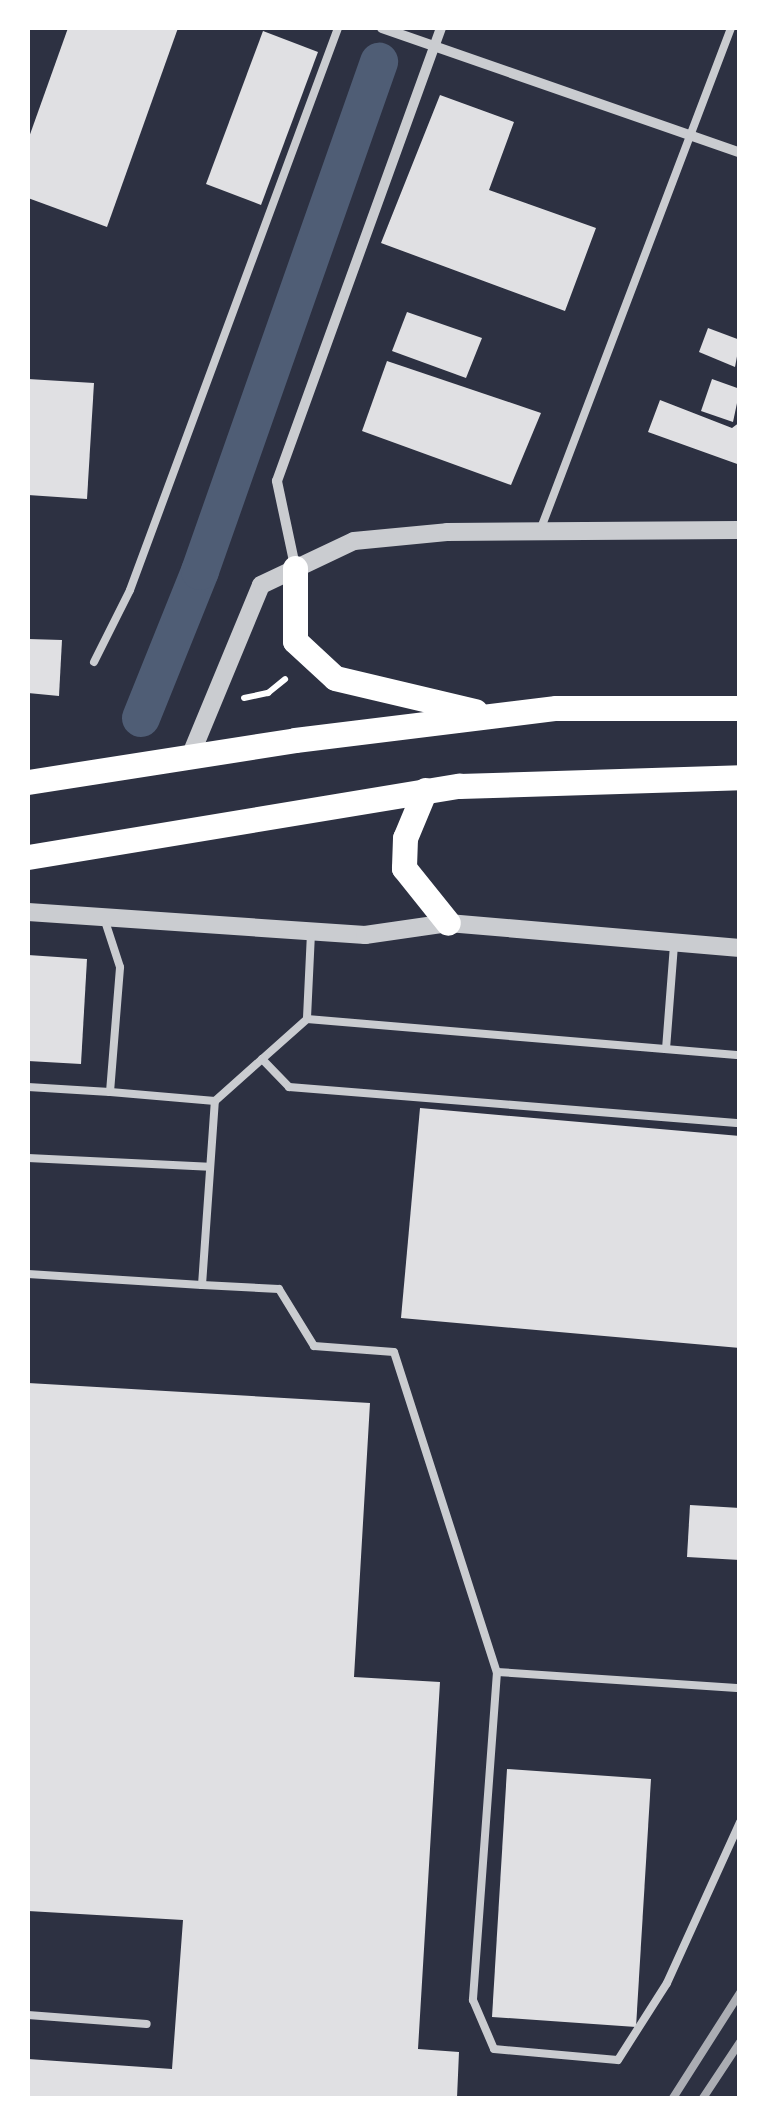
<!DOCTYPE html>
<style>
body{margin:0}
#map{position:relative;width:767px;height:2126px;overflow:hidden;background:#2d3142;font-family:Commissioner,sans-serif}
div>[style]{position:absolute}
[style*='--x']{left:calc(var(--x)*1px);top:calc(var(--y)*1px);width:calc(var(--w)*1px);rotate:calc(var(--a)*1deg)}
.canal>*{height:38px;margin:-19px;padding:0 19px;transform-origin:19px;border-radius:19px;background:#4f5d75}
.building>*{inset:0;background:#e0e0e3}
.path>*{height:6px;margin:-3px;padding:0 3px;transform-origin:3px;border-radius:3px;background:#fff}
.service>*{height:8px;margin:-4px;padding:0 4px;transform-origin:4px;border-radius:4px;background:#caccd0}
.minor>*{height:10px;margin:-5px;padding:0 5px;transform-origin:5px;border-radius:5px;background:#caccd0}
.tertiary>*{height:18px;margin:-9px;padding:0 9px;transform-origin:9px;border-radius:9px;background:#caccd0}
.primary>*{height:25px;margin:-12.5px;padding:0 12.5px;transform-origin:12.5px;border-radius:12.5px;background:#fff}
.rail>*{height:8px;margin:-4px;padding:0 4px;transform-origin:4px;border-radius:4px;background:#abadb3}
span{translate:-50% -50%;white-space:nowrap;text-align:center;line-height:1.15;-webkit-text-stroke:9px #fff;paint-order:stroke}
.frame{position:absolute;inset:0;border:30px solid #fff;pointer-events:none}
</style>
<div id="map">
<div class="canal">
<i style="--x:141;--y:718;--w:158;--a:-68.1"></i>
<i style="--x:200;--y:571;--w:540;--a:-70.62"></i>
</div>
<div class="building">
<i style="clip-path:polygon(68px 28px,178px 28px,107px 227px,28px 198px,28px 140px)"></i>
<i style="clip-path:polygon(263px 31px,318px 52px,261px 205px,206px 184px)"></i>
<i style="clip-path:polygon(440px 95px,514px 122px,489px 190px,596px 228px,565px 311px,381px 243px)"></i>
<i style="clip-path:polygon(407px 312px,482px 338px,466px 378px,392px 351px)"></i>
<i style="clip-path:polygon(708px 328px,740px 340px,735px 367px,699px 352px)"></i>
<i style="clip-path:polygon(387px 361px,541px 413px,511px 485px,362px 431px)"></i>
<i style="clip-path:polygon(28px 379px,94px 383px,87px 499px,28px 495px)"></i>
<i style="clip-path:polygon(712px 379px,740px 389px,733px 422px,701px 411px)"></i>
<i style="clip-path:polygon(660px 400px,732px 428px,740px 422px,740px 465px,648px 432px)"></i>
<i style="clip-path:polygon(28px 639px,62px 640px,59px 696px,28px 693px)"></i>
<i style="clip-path:polygon(28px 955px,87px 959px,81px 1064px,28px 1061px)"></i>
<i style="clip-path:polygon(420px 1108px,740px 1136px,740px 1348px,401px 1318px)"></i>
<i style="clip-path:polygon(28px 1383px,370px 1403px,354px 1677px,440px 1682px,418px 2049px,459px 2052px,457px 2098px,28px 2098px,28px 2059px,172px 2069px,183px 1920px,28px 1911px)"></i>
<i style="clip-path:polygon(690px 1505px,740px 1508px,740px 1560px,687px 1557px)"></i>
<i style="clip-path:polygon(507px 1769px,651px 1779px,636px 2027px,492px 2017px)"></i>
</div>
<div class="path">
<i style="--x:244;--y:698;--w:25;--a:-12"></i>
<i style="--x:268;--y:693;--w:22;--a:-39"></i>
</div>
<div class="service">
<i style="--x:541;--y:528;--w:535;--a:-69.19"></i>
<i style="--x:94;--y:662;--w:80;--a:-63.4"></i>
<i style="--x:130;--y:590;--w:599;--a:-69.69"></i>
<i style="--x:311;--y:933;--w:86;--a:92.7"></i>
<i style="--x:307;--y:1019;--w:434;--a:4.8"></i>
<i style="--x:666;--y:1049;--w:105;--a:-85.6"></i>
<i style="--x:262;--y:1059;--w:39;--a:46"></i>
<i style="--x:289;--y:1087;--w:452;--a:4.6"></i>
<i style="--x:28;--y:1087;--w:82;--a:3.5"></i>
<i style="--x:110;--y:1092;--w:125;--a:-85.4"></i>
<i style="--x:120;--y:967;--w:52;--a:-108.1"></i>
<i style="--x:215;--y:1101;--w:123;--a:-41.7"></i>
<i style="--x:28;--y:1158;--w:181;--a:2.8"></i>
<i style="--x:28;--y:1274;--w:174;--a:3.6"></i>
<i style="--x:202;--y:1285;--w:184;--a:-86"></i>
<i style="--x:215;--y:1101;--w:105;--a:-175.1"></i>
<i style="--x:202;--y:1285;--w:77;--a:3"></i>
<i style="--x:279;--y:1289;--w:67;--a:58.4"></i>
<i style="--x:314;--y:1346;--w:80;--a:4.3"></i>
<i style="--x:394;--y:1352;--w:336;--a:72.2"></i>
<i style="--x:497;--y:1672;--w:244;--a:3.8"></i>
<i style="--x:497;--y:1672;--w:329;--a:94.2"></i>
<i style="--x:473;--y:2000;--w:53;--a:66.8"></i>
<i style="--x:494;--y:2049;--w:124;--a:5.1"></i>
<i style="--x:618;--y:2060;--w:91;--a:-57.5"></i>
<i style="--x:667;--y:1983;--w:177;--a:-65.6"></i>
<i style="--x:28;--y:2015;--w:119;--a:4.3"></i>
</div>
<div class="minor">
<i style="--x:382;--y:28;--w:379;--a:19.2"></i>
<i style="--x:295;--y:566;--w:87;--a:-102"></i>
<i style="--x:277;--y:481;--w:482;--a:-70.1"></i>
</div>
<div class="tertiary">
<i style="--x:189;--y:759;--w:188;--a:-67.5"></i>
<i style="--x:261;--y:585;--w:103;--a:-25.3"></i>
<i style="--x:354;--y:541;--w:93;--a:-5.5"></i>
<i style="--x:447;--y:532;--w:293;--a:-0.4"></i>
<i style="--x:28;--y:912;--w:338;--a:3.9"></i>
<i style="--x:365;--y:935;--w:84;--a:-8.2"></i>
<i style="--x:448;--y:923;--w:293;--a:4.9"></i>
</div>
<div class="primary">
<i style="--x:295;--y:568;--w:73;--a:90"></i>
<i style="--x:295;--y:641;--w:54;--a:42.8"></i>
<i style="--x:335;--y:678;--w:144;--a:13.3"></i>
<i style="--x:28;--y:782;--w:270;--a:-8.9"></i>
<i style="--x:295;--y:740;--w:263;--a:-7"></i>
<i style="--x:556;--y:708;--w:184;--a:0"></i>
<i style="--x:425;--y:790;--w:52;--a:112.6"></i>
<i style="--x:405;--y:838;--w:30;--a:92"></i>
<i style="--x:404;--y:868;--w:70;--a:51.3"></i>
<i style="--x:28;--y:857;--w:437;--a:-9.4"></i>
<i style="--x:459;--y:786;--w:281;--a:-1.8"></i>
</div>
<div class="rail">
<i style="--x:673;--y:2098;--w:125;--a:-57.5"></i>
<i style="--x:703;--y:2098;--w:67;--a:-56.5"></i>
</div>
<div class="frame"></div>
</div>
